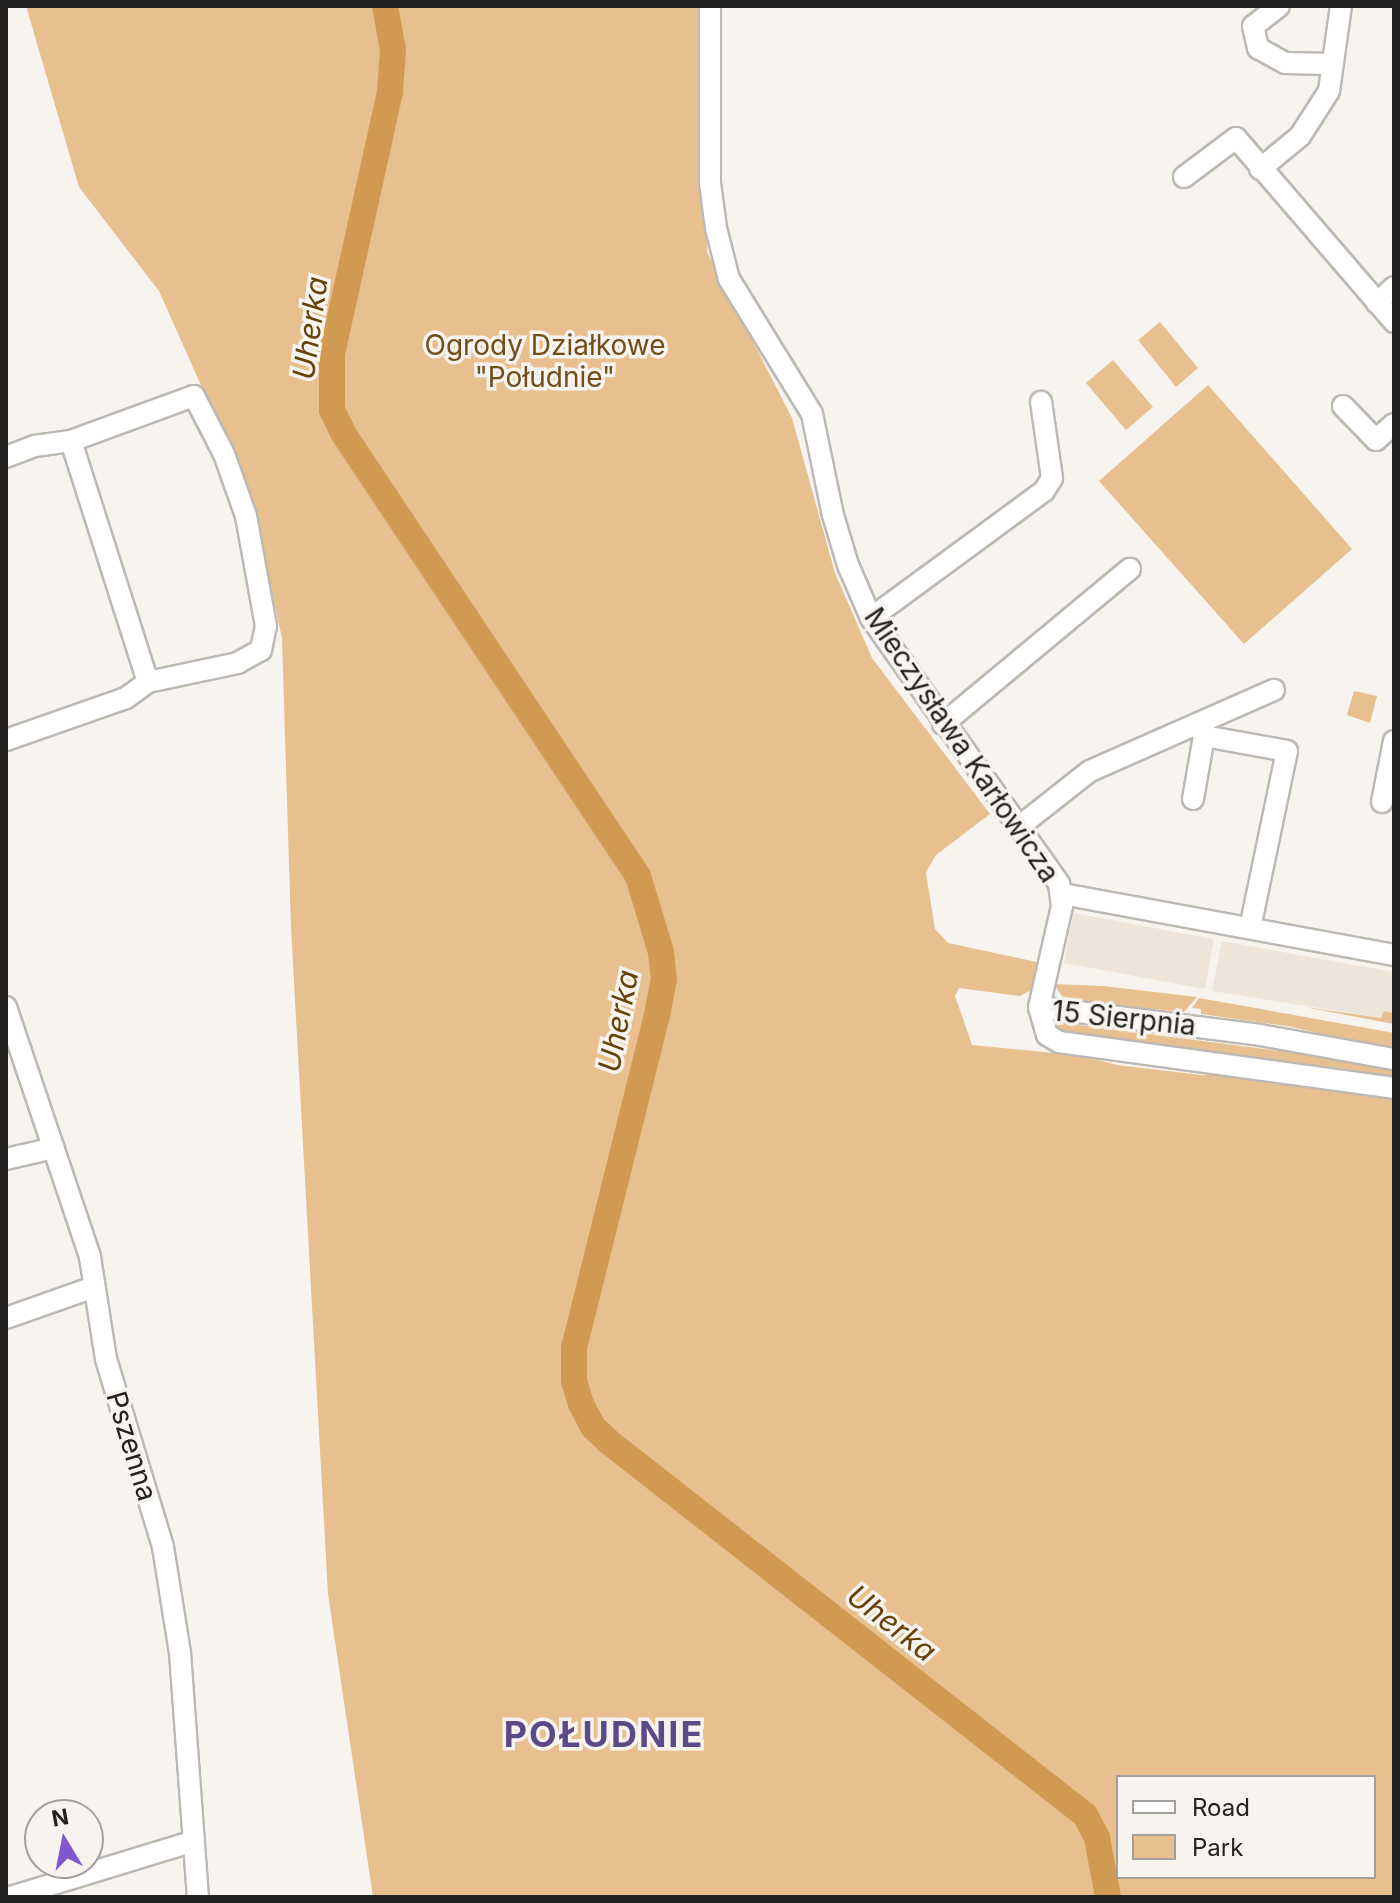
<!DOCTYPE html>
<meta charset="utf-8">
<style>
body{margin:0}
#map{position:relative;width:1400px;height:1903px;overflow:hidden;background:#f7f3ee;font-family:Inter,sans-serif}
div>[style]{position:absolute}
[style*='--x']{left:calc(var(--x)*1px);top:calc(var(--y)*1px);width:calc(var(--w)*1px);rotate:calc(var(--a)*1deg)}
.built>*{inset:0;background:#eee5da}
.green>*{inset:0;background:#e8bf8e}
.river>*{height:26px;margin:-13px;padding:0 13px;transform-origin:13px;border-radius:13px;background:#d19a53}
.roads{filter:drop-shadow(2px 0 #bcb9b4) drop-shadow(-2px 0 #bcb9b4) drop-shadow(0 2px #bcb9b4) drop-shadow(0 -2px #bcb9b4)}
.minor>*{height:20px;margin:-10px;padding:0 10px;transform-origin:10px;border-radius:10px;background:#fff}
span{translate:-50% -50%;white-space:nowrap;text-align:center;line-height:1.15;-webkit-text-stroke:7px #f7f3ee;paint-order:stroke}
.park-label{font-size:28px;color:#734d18}
.street-label{font-size:28px;color:#242221}
.water-label{font-size:30px;color:#664108;font-style:italic}
.district-label{font-size:36px;color:#5c4a88;font-weight:700;letter-spacing:2px}
.frame{position:absolute;inset:0;border:8px solid #242221;pointer-events:none}
.legend{position:absolute;left:1116px;top:1775px;width:260px;height:104px;box-sizing:border-box;background:#f7f3ee;border:2px solid #a39f9c;margin:0;padding:10px 14px;list-style:none;font-size:24px;color:#242221}
.legend li{display:flex;align-items:center;gap:16px;height:40px}
.legend b{width:40px;border:2px solid #a39f9c}
.north{position:absolute;left:24px;top:1799px;width:80px;height:80px;box-sizing:border-box;background:#f7f3ee;border:2px solid #a39f9c;border-radius:50%;rotate:350deg;font-size:22px;font-weight:700;line-height:32px;text-align:center;color:#242221}
.north::after{content:'';display:block;margin:auto;width:28px;height:36px;background:#8057d0;clip-path:polygon(50% 0,100% 100%,50% 72%,0 100%)}
</style>
<div id="map">
<div class="built">
<i style="clip-path:polygon(1073px 913px,1214px 939px,1205px 989px,1064px 963px)"></i>
<i style="clip-path:polygon(1222px 941px,1394px 972px,1394px 1013px,1384px 1011px,1382px 1018px,1212px 991px)"></i>
</div>
<div class="green">
<i style="clip-path:polygon(evenodd,26px 6px,703px 6px,707px 252px,792px 418px,835px 573px,872px 658px,990px 814px,936px 855px,930px 865px,926px 873px,935px 929px,948px 943px,1041px 963px,1035px 988px,1020px 996px,959px 988px,955px 996px,972px 1045px,1083px 1056px,1117px 1065px,1201px 1075px,1238px 1073px,1394px 1095px,1394px 1897px,373px 1897px,328px 1594px,291px 928px,282px 638px,252px 500px,159px 291px,79px 187px,26px 6px,663px 970px,658px 1011px,604px 1225px,603px 1224px,663px 970px,26px 6px,1118px 1777px,1374px 1777px,1374px 1877px,1118px 1877px,1118px 1777px)"></i>
<i style="clip-path:polygon(1160px 322px,1198px 368px,1176px 387px,1138px 340px)"></i>
<i style="clip-path:polygon(1113px 360px,1153px 407px,1126px 430px,1086px 383px)"></i>
<i style="clip-path:polygon(1208px 385px,1352px 549px,1244px 644px,1099px 481px)"></i>
<i style="clip-path:polygon(1354px 691px,1377px 696px,1370px 723px,1347px 715px)"></i>
<i style="clip-path:polygon(1054px 984px,1103px 986px,1197px 997px,1184px 1012px,1074px 1001px,1062px 996px)"></i>
<i style="clip-path:polygon(1199px 998px,1394px 1033px,1394px 1050px,1287px 1026px,1201px 1014px,1201px 1009px,1192px 1008px)"></i>
<i style="clip-path:polygon(1304px 1007px,1381px 1018px,1384px 1011px,1394px 1013px,1394px 1024px)"></i>
<i style="clip-path:polygon(1064px 1023px,1394px 1066px,1394px 1080px,1074px 1038px,1057px 1029px,1058px 1025px)"></i>
</div>
<div class="river">
<i style="--x:385;--y:6;--w:45;--a:79.7"></i>
<i style="--x:393;--y:50;--w:42;--a:94.1"></i>
<i style="--x:390;--y:92;--w:267;--a:102.5"></i>
<i style="--x:332;--y:353;--w:57;--a:90"></i>
<i style="--x:332;--y:410;--w:25;--a:64"></i>
<i style="--x:343;--y:433;--w:532;--a:56.34"></i>
<i style="--x:638;--y:876;--w:79;--a:73.2"></i>
<i style="--x:661;--y:952;--w:27;--a:84"></i>
<i style="--x:664;--y:979;--w:33;--a:101"></i>
<i style="--x:658;--y:1011;--w:346;--a:104"></i>
<i style="--x:574;--y:1347;--w:34;--a:90"></i>
<i style="--x:574;--y:1381;--w:24;--a:73"></i>
<i style="--x:581;--y:1404;--w:27;--a:62"></i>
<i style="--x:594;--y:1428;--w:21;--a:43"></i>
<i style="--x:609;--y:1442;--w:605;--a:38.08"></i>
<i style="--x:1085;--y:1815;--w:26;--a:62"></i>
<i style="--x:1097;--y:1838;--w:60;--a:79.4"></i>
</div>
<div class="roads">
<div class="minor">
<i style="--x:710;--y:6;--w:177;--a:90"></i>
<i style="--x:710;--y:183;--w:45;--a:82.4"></i>
<i style="--x:716;--y:228;--w:53;--a:75.7"></i>
<i style="--x:729;--y:279;--w:158;--a:58.4"></i>
<i style="--x:812;--y:414;--w:103;--a:78.3"></i>
<i style="--x:833;--y:515;--w:52;--a:73.3"></i>
<i style="--x:848;--y:565;--w:58;--a:66.5"></i>
<i style="--x:871;--y:618;--w:326;--a:54.7"></i>
<i style="--x:1059;--y:884;--w:22;--a:82"></i>
<i style="--x:1062;--y:906;--w:104;--a:102.8"></i>
<i style="--x:1039;--y:1007;--w:29;--a:74"></i>
<i style="--x:1047;--y:1035;--w:14;--a:30"></i>
<i style="--x:1059;--y:1042;--w:338;--a:7.8"></i>
<i style="--x:1279;--y:6;--w:33;--a:142"></i>
<i style="--x:1253;--y:26;--w:23;--a:77"></i>
<i style="--x:1258;--y:48;--w:31;--a:29"></i>
<i style="--x:1285;--y:63;--w:46;--a:1.2"></i>
<i style="--x:1260;--y:169;--w:52;--a:-39.5"></i>
<i style="--x:1300;--y:136;--w:54;--a:-57.2"></i>
<i style="--x:1329;--y:91;--w:86;--a:-82"></i>
<i style="--x:1184;--y:177;--w:65;--a:-36.9"></i>
<i style="--x:1236;--y:138;--w:243;--a:49.3"></i>
<i style="--x:1377;--y:303;--w:23;--a:-43"></i>
<i style="--x:1343;--y:406;--w:47;--a:45.9"></i>
<i style="--x:1376;--y:440;--w:24;--a:-42"></i>
<i style="--x:71;--y:441;--w:253;--a:72.3"></i>
<i style="--x:6;--y:457;--w:31;--a:-21"></i>
<i style="--x:35;--y:446;--w:36;--a:-8"></i>
<i style="--x:71;--y:441;--w:131;--a:-20.1"></i>
<i style="--x:194;--y:396;--w:65;--a:62.7"></i>
<i style="--x:224;--y:454;--w:66;--a:70.5"></i>
<i style="--x:246;--y:516;--w:112;--a:79.7"></i>
<i style="--x:266;--y:626;--w:25;--a:102"></i>
<i style="--x:261;--y:650;--w:26;--a:151"></i>
<i style="--x:238;--y:663;--w:92;--a:168.1"></i>
<i style="--x:148;--y:682;--w:27;--a:144"></i>
<i style="--x:126;--y:698;--w:127;--a:160.7"></i>
<i style="--x:871;--y:618;--w:215;--a:-36.3"></i>
<i style="--x:1044;--y:491;--w:15;--a:-58"></i>
<i style="--x:1052;--y:478;--w:77;--a:-98.2"></i>
<i style="--x:943;--y:724;--w:243;--a:-39.7"></i>
<i style="--x:1198;--y:724;--w:13;--a:63"></i>
<i style="--x:1204;--y:736;--w:84;--a:10.2"></i>
<i style="--x:1287;--y:751;--w:181;--a:101.8"></i>
<i style="--x:1193;--y:799;--w:64;--a:-80.1"></i>
<i style="--x:1382;--y:802;--w:62;--a:-78.9"></i>
<i style="--x:1020;--y:826;--w:89;--a:-38.2"></i>
<i style="--x:1090;--y:771;--w:201;--a:-23.8"></i>
<i style="--x:1062;--y:894;--w:338;--a:10.4"></i>
<i style="--x:6;--y:1007;--w:264;--a:71.4"></i>
<i style="--x:90;--y:1257;--w:103;--a:81.1"></i>
<i style="--x:106;--y:1359;--w:196;--a:73.1"></i>
<i style="--x:163;--y:1547;--w:107;--a:80.9"></i>
<i style="--x:180;--y:1653;--w:245;--a:85.8"></i>
<i style="--x:1039;--y:1007;--w:223;--a:7.2"></i>
<i style="--x:1260;--y:1035;--w:136;--a:10.2"></i>
<i style="--x:6;--y:1159;--w:49;--a:-12.9"></i>
<i style="--x:6;--y:1318;--w:93;--a:-19.4"></i>
<i style="--x:11;--y:1897;--w:191;--a:-17"></i>
</div>
</div>
<div class="park-label">
<span style="left:545px;top:361px">Ogrody Działkowe<br>"Południe"</span>
</div>
<div class="street-label">
<span style="left:962px;top:745px;rotate:56deg">Mieczysława Karłowicza</span>
<span style="left:1124px;top:1018px;rotate:6deg">15 Sierpnia</span>
<span style="left:132px;top:1446px;rotate:73deg">Pszenna</span>
</div>
<div class="water-label">
<span style="left:310px;top:328px;rotate:-82deg">Uherka</span>
<span style="left:618px;top:1021px;rotate:-79deg">Uherka</span>
<span style="left:892px;top:1623px;rotate:38deg">Uherka</span>
</div>
<div class="district-label">
<span style="left:604px;top:1735px">POŁUDNIE</span>
</div>
<div class="frame"></div>
<ul class="legend">
<li><b style="height:10px;background:#fff"></b>Road</li>
<li><b style="height:22px;background:#e8bf8e"></b>Park</li>
</ul>
<div class="north">N</div>
</div>
